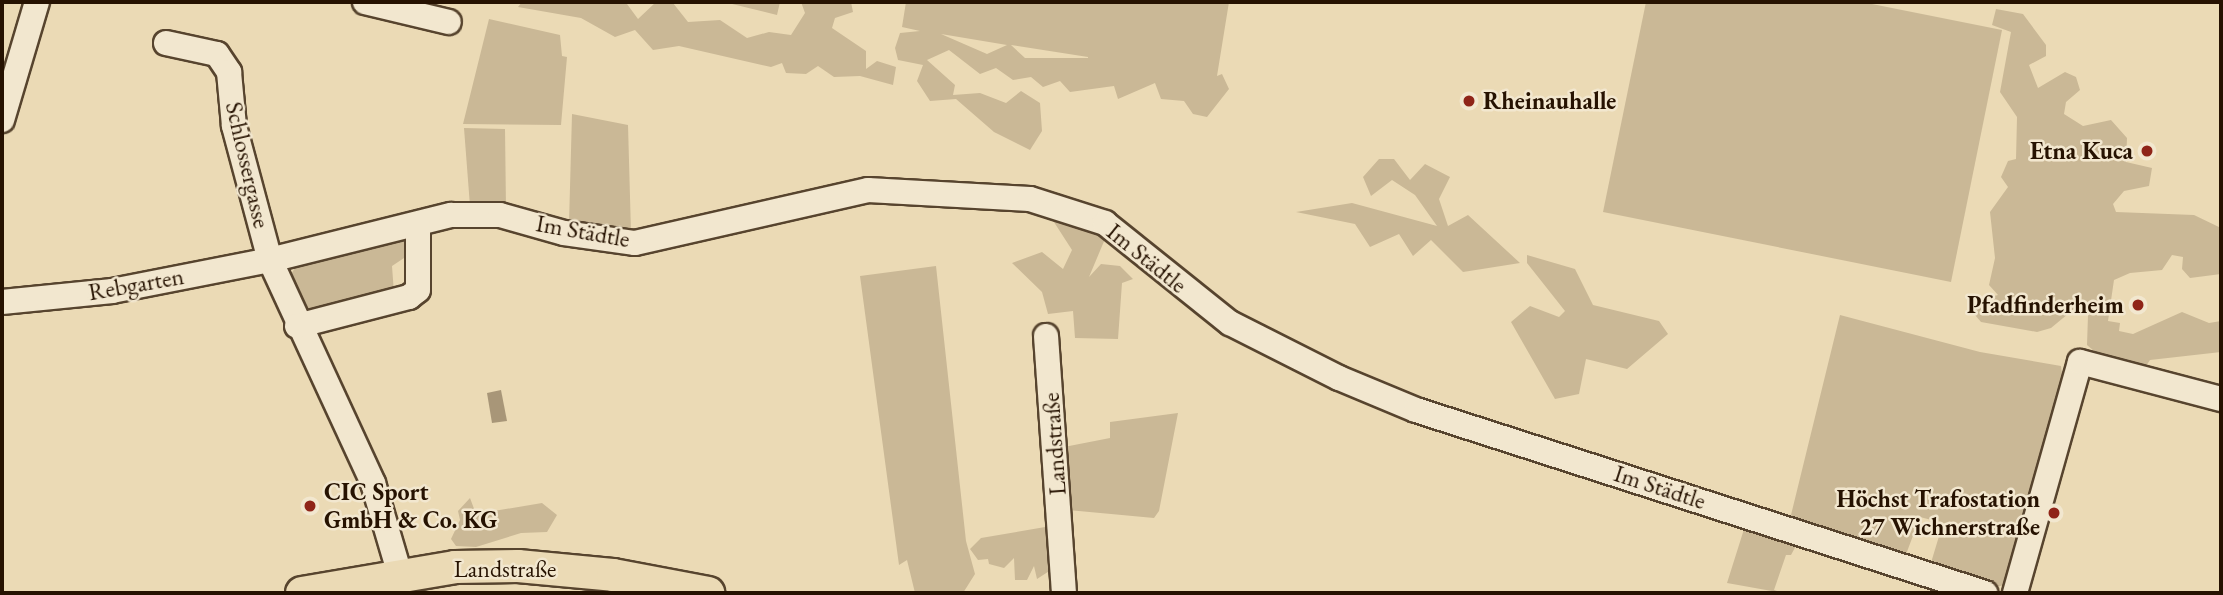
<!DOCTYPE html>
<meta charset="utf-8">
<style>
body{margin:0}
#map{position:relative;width:2223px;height:595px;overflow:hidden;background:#ebdab5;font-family:"EB Garamond",serif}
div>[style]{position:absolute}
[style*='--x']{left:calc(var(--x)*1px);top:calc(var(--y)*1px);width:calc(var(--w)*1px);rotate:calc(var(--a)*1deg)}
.green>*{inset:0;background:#cab896}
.water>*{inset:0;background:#a89678}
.roads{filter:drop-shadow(2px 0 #57442e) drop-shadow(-2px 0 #57442e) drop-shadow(0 2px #57442e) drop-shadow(0 -2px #57442e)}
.minor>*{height:24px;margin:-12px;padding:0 12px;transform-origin:12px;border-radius:12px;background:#f2e7cf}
.major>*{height:32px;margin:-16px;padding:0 16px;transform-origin:16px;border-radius:16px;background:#ebdab5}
.dots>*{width:19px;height:19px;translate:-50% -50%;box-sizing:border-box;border:4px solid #f2e7cf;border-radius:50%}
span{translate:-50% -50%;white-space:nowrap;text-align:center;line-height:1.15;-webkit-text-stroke:5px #f2e7cf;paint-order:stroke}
.poi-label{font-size:24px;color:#261201;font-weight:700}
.left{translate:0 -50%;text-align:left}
.right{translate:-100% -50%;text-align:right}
.street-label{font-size:24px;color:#261201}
.frame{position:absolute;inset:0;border:4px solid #261201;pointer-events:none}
</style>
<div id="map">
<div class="green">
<i style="clip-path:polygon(522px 2px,627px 4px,638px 19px,656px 2px,673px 3px,688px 22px,720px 20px,747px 38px,769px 32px,791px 35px,805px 13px,801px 2px,851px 2px,853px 12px,835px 18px,832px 28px,866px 51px,866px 69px,877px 61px,896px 67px,893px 85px,860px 76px,834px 77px,818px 66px,806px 74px,786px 73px,782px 63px,771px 67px,679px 46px,653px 50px,635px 30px,615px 37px,581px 18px,518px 7px)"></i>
<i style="clip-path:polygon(724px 2px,780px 2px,777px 15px)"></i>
<i style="clip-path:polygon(evenodd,906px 2px,1229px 2px,1217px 76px,1222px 74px,1229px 89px,1207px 117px,1193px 114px,1184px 101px,1161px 99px,1155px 83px,1118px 99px,1114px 86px,1070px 92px,1060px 81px,1043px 87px,1031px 77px,1013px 80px,996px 68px,980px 74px,949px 50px,927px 60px,955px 85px,953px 95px,980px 93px,1006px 103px,1021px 91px,1040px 103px,1042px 131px,1030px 150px,994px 132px,956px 99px,930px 101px,917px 81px,923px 65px,898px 60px,895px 48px,900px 33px,920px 31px,902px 27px,906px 2px,941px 34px,1007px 45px,987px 54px,941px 34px,906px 2px,1011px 45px,1088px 57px,1088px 58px,1025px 58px,1011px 45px)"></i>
<i style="clip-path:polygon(1646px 2px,1862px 2px,2002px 30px,1951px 282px,1603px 212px)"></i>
<i style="clip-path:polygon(1996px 9px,2023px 14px,2046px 45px,2046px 56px,2029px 65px,2038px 88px,2065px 72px,2076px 77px,2080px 90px,2066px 102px,2064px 114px,2083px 126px,2111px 120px,2127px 138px,2126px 162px,2152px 168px,2149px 186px,2124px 191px,2113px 204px,2116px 212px,2194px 215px,2221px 228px,2221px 274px,2190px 278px,2182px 269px,2183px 257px,2172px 255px,2162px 270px,2130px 273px,2114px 280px,2108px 321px,2120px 323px,2119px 331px,2133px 334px,2182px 312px,2209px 323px,2221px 321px,2221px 352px,2150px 360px,2140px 375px,2096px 366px,2094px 351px,2087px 345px,2088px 315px,2080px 304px,2051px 328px,2037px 332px,1981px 322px,1975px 315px,1975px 301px,1998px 295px,1989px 285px,1995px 258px,1990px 212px,2008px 187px,2001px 177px,2008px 161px,2016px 159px,2017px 117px,2000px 92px,2011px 32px,1992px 25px)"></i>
<i style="clip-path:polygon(489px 19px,560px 35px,562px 56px,567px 57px,561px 125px,463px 124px)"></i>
<i style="clip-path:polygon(572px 114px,628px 125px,631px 233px,569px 224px)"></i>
<i style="clip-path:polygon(464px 128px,505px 129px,506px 209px,470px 206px)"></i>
<i style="clip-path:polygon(1379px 159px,1394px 159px,1410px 180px,1425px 164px,1450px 177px,1439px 199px,1448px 226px,1468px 215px,1520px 263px,1463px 272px,1431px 240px,1413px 256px,1399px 234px,1370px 247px,1355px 224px,1296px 212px,1352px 203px,1437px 226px,1415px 195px,1392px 180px,1371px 196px,1363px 177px)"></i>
<i style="clip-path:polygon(1052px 219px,1089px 228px,1105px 239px,1089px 277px,1101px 264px,1120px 266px,1133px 279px,1122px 283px,1118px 339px,1075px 338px,1073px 311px,1048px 314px,1042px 292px,1012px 263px,1042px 252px,1063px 269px,1072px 250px)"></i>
<i style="clip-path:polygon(411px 238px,410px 254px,392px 266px,394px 293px,301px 313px,289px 277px,297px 265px)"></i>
<i style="clip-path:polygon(1527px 255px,1575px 269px,1593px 305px,1659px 321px,1668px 334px,1627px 369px,1586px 359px,1579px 394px,1555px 399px,1511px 322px,1530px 306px,1559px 317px,1565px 311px,1527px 263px)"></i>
<i style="clip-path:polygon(936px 266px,966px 541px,975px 574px,963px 593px,915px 593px,907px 560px,899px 565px,860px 276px)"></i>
<i style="clip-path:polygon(1840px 315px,1980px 352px,2061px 366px,2063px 382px,2005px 585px,1991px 588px,1930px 566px,1943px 523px,1920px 517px,1905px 557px,1790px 519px)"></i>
<i style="clip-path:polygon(1178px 413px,1159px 511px,1154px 518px,1068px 510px,1064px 447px,1110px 438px,1110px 422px)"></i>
<i style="clip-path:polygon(470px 498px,476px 514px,542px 503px,557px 515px,547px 532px,521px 533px,476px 547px,456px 546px,451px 539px,460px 520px,458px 511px)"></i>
<i style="clip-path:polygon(1051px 526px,1057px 566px,1037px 579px,1034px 566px,1027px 580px,1015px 580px,1014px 558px,1004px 568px,989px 564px,988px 559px,978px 560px,970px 549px,981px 538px)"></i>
<i style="clip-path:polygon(1745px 526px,1798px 542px,1791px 555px,1786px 555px,1774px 590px,1783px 593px,1727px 583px)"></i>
</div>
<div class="water">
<i style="clip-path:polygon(501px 390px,507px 421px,492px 423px,487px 393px)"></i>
</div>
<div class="roads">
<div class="minor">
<i style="--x:365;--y:2;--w:86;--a:13.4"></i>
<i style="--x:166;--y:43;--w:52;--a:12.2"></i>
<i style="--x:217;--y:54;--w:22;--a:56"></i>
<i style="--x:229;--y:72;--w:54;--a:84.7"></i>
<i style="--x:234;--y:126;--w:139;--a:75"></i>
<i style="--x:270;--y:260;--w:246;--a:65.2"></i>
<i style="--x:373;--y:483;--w:96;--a:73.6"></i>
<i style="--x:2;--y:120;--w:123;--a:-73.5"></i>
<i style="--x:2;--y:302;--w:111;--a:-5.7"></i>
<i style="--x:112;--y:291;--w:161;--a:-11.1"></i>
<i style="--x:270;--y:260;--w:187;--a:-14"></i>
<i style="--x:451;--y:215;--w:49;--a:0"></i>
<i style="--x:500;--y:215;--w:66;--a:15.7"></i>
<i style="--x:564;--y:233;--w:72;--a:8"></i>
<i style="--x:635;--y:243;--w:239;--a:-12.8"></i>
<i style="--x:868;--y:190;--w:162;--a:3.2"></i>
<i style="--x:1030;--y:199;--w:79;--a:17.7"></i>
<i style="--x:1105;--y:223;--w:160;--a:38.7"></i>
<i style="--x:1230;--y:323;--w:122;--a:26.8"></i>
<i style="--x:1339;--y:378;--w:83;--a:22.6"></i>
<i style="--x:1416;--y:410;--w:598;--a:17.83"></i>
<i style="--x:297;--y:326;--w:116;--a:-14.5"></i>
<i style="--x:409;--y:297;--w:11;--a:-38"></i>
<i style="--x:418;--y:290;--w:66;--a:-90"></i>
<i style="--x:1046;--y:336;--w:258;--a:86"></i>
<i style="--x:2015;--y:593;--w:240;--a:-74.3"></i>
<i style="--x:2080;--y:362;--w:146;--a:14.7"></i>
</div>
<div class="major">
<i style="--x:302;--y:593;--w:155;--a:-9.6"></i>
<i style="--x:455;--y:567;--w:63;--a:-0.9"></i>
<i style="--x:518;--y:566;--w:95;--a:5.4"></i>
<i style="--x:613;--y:575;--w:97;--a:10.7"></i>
</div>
</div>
<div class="dots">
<i style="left:1469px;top:101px;background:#8f2418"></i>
<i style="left:2147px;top:151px;background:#8f2418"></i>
<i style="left:2138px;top:305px;background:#8f2418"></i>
<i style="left:310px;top:506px;background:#8f2418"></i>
<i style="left:2054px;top:513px;background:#8f2418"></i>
</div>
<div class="poi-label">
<span class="left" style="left:1483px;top:101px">Rheinauhalle</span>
<span class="right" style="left:2133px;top:151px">Etna Kuca</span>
<span class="right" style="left:2124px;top:305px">Pfadfinderheim</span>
<span class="left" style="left:324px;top:506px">CIC Sport<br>GmbH &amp; Co. KG</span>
<span class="right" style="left:2040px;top:513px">Höchst Trafostation<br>27 Wichnerstraße</span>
</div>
<div class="street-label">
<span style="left:248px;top:165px;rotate:77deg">Schlossergasse</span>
<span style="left:583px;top:231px;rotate:10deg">Im Städtle</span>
<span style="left:1147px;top:258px;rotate:39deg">Im Städtle</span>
<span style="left:136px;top:284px;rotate:-10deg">Rebgarten</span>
<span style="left:1054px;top:444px;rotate:-94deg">Landstraße</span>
<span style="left:1660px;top:487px;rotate:18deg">Im Städtle</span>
<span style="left:505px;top:569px">Landstraße</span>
</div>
<div class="frame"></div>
</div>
